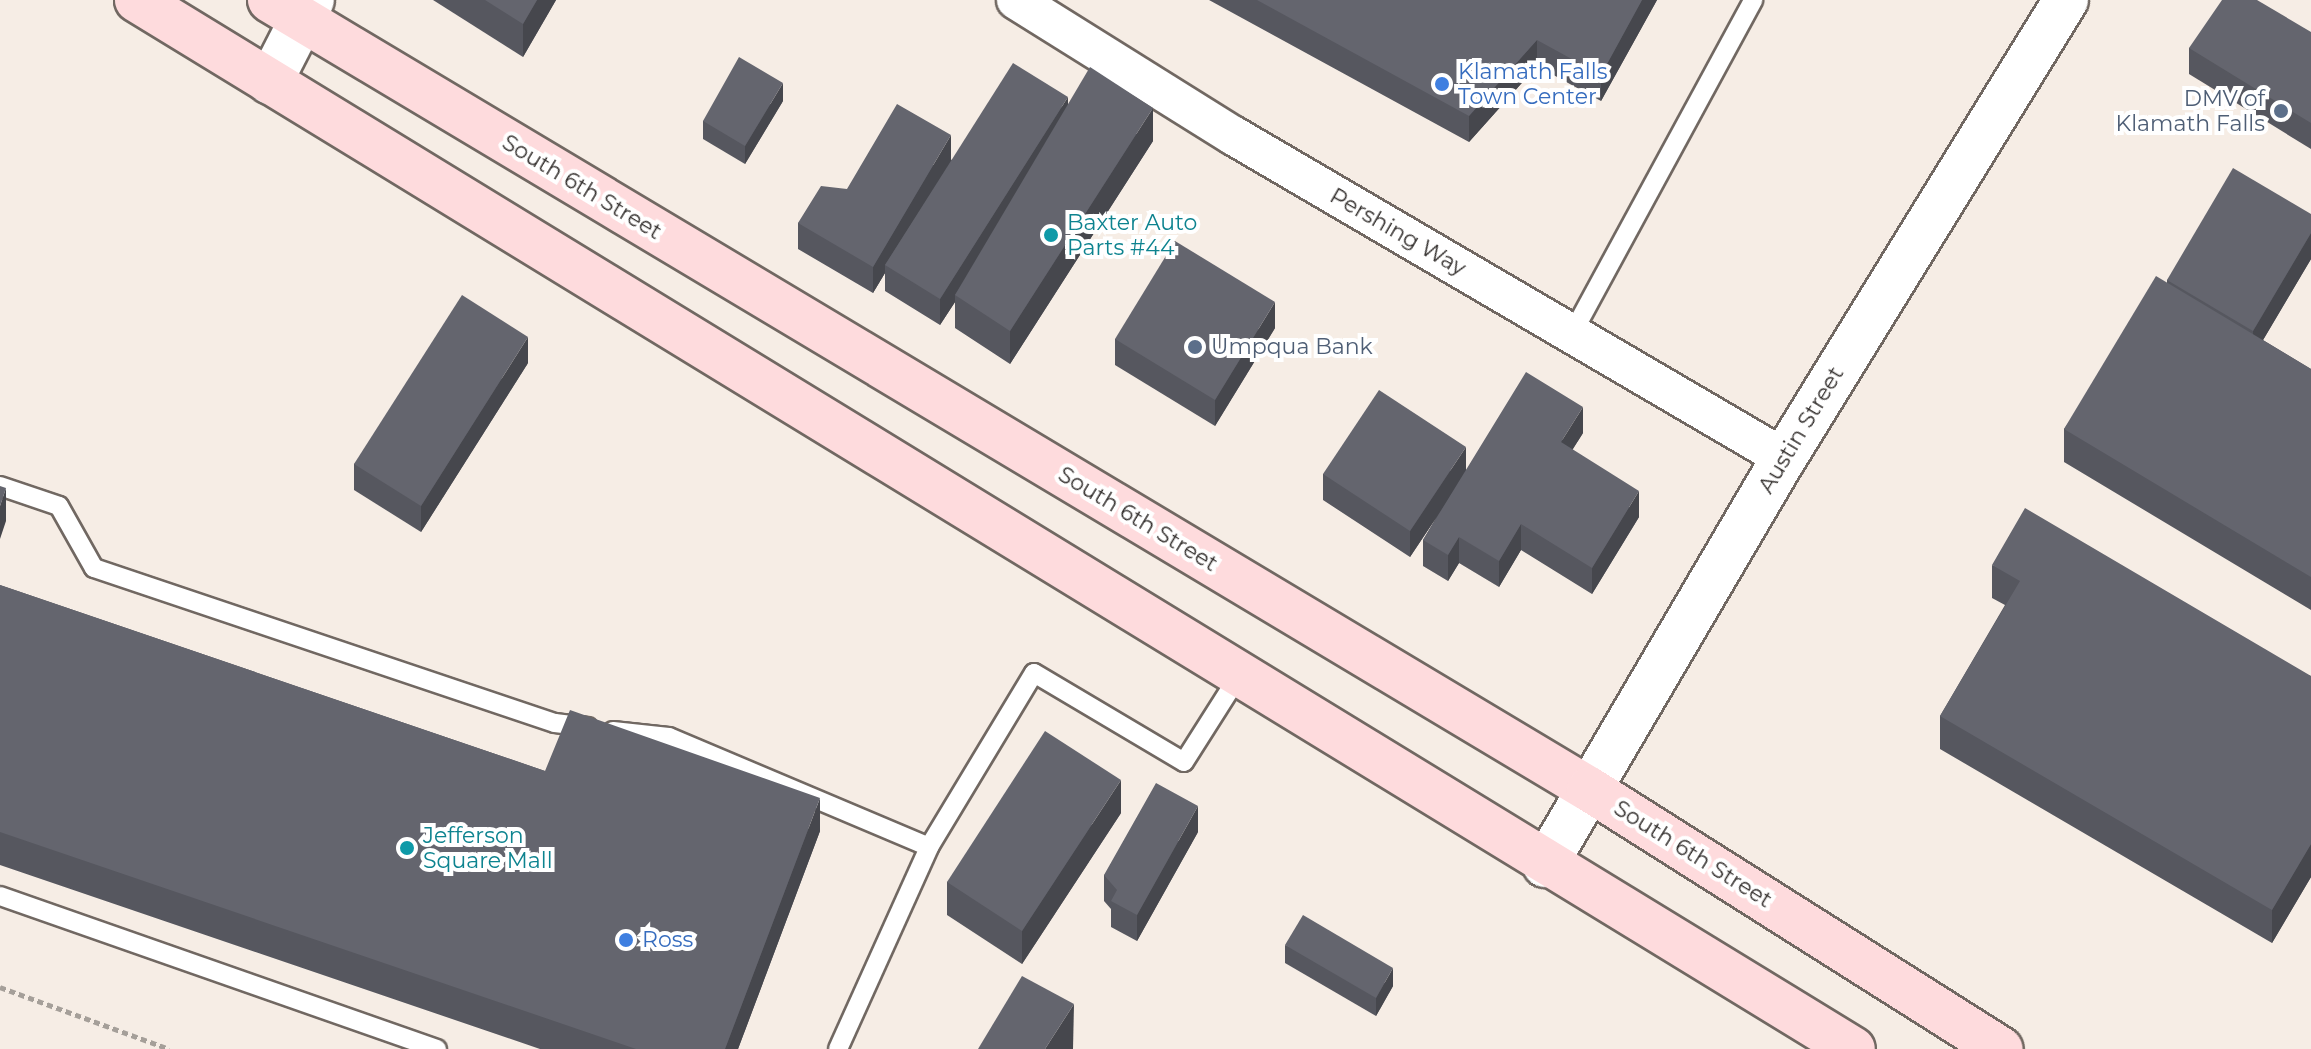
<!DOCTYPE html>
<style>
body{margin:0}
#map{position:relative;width:2311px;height:1049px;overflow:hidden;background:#f6ede5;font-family:Montserrat,sans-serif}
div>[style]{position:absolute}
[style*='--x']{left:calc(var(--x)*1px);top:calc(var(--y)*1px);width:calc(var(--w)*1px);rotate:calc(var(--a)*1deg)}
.path>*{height:5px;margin-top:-2.5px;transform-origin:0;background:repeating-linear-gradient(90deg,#a59f99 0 6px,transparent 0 10px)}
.roads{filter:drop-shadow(2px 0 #716862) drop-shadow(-2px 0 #716862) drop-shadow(0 2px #716862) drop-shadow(0 -2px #716862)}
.lane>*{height:18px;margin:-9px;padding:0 9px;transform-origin:9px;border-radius:9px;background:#fff}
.street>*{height:38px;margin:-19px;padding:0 19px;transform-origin:19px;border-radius:19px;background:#fff}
.secondary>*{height:44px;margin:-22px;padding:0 22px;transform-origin:22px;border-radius:22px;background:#fff}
.primary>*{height:44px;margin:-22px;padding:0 22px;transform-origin:22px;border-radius:22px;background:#fedbdd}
.wall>*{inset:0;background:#56575f}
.shaded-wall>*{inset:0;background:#46474d}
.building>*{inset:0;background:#64656e}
.dots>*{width:22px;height:22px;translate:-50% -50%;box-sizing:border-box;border:4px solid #fff;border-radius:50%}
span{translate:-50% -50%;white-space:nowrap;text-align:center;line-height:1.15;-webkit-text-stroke:8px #fff;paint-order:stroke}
.shop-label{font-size:22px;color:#366cbe}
.left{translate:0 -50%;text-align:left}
.service-label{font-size:22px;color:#4e5e75}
.right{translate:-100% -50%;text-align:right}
.street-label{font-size:22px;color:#332f2d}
.culture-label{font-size:22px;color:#0d838f}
</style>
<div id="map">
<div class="path">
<i style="--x:0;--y:987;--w:180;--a:20.1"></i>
</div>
<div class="roads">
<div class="lane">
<i style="--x:1572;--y:334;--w:380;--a:-61.5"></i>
<i style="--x:0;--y:486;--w:62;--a:18.7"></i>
<i style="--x:59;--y:506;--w:71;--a:60.6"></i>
<i style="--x:94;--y:568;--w:486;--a:18.6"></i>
<i style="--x:555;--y:723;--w:33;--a:7"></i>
<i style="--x:613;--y:731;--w:56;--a:6.1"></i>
<i style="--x:669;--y:737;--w:282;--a:22.9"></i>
<i style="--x:929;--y:847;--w:203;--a:-58.9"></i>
<i style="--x:1034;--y:673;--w:174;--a:30.7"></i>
<i style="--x:1184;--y:762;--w:101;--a:-57.6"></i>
<i style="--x:0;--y:896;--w:463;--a:19.3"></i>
<i style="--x:838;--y:1049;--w:222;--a:-65.7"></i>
</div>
<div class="street">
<i style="--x:1016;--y:0;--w:257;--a:32"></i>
<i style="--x:1234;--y:136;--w:637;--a:30.35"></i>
</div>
<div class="secondary">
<i style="--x:270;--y:82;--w:92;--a:-62.9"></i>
<i style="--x:1545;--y:865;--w:472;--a:-59.6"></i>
<i style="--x:1784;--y:458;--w:538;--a:-58.38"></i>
</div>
<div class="primary">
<i style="--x:137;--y:0;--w:2011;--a:31.44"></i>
<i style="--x:270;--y:0;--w:1537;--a:30.89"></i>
<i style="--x:1589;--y:789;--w:487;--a:32.3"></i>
</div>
</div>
<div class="wall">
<i style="clip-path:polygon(433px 0,556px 0,523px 57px)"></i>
<i style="clip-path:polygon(1209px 0,1657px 0,1601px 101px,1537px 66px,1469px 142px)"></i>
<i style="clip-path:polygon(2311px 32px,2311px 149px,2189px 74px,2189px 48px)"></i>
<i style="clip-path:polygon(783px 101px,745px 164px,703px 139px,703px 121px)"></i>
<i style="clip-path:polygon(1068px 104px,1153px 141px,1010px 364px,955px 328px,955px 302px,940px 325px,885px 291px,885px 273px,873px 293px,798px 249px,798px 223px,847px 189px,951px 160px)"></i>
<i style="clip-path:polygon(2311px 214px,2311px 259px,2263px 340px,2311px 369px,2311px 610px,2064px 462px,2064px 429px,2167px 283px,2167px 280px)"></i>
<i style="clip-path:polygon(1275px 328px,1215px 426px,1115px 365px,1115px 339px)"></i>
<i style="clip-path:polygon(528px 363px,421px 532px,354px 490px,354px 464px)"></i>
<i style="clip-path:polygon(1583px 433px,1572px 450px,1639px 517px,1592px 594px,1521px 550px,1499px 587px,1459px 563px,1448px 581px,1423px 566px,1423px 540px,1436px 518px,1410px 557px,1323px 500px,1323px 474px,1466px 470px)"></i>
<i style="clip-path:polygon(1992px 565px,2311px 676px,2311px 877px,2272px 943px,1940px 749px,1940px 716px,2005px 605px,1992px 598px)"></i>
<i style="clip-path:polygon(0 585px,545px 771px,820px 831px,738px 1049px,540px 1049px,0 865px)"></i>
<i style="clip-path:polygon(1121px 813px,1022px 964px,947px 915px,947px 882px)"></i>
<i style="clip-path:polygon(1198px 832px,1137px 941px,1111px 927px,1111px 909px,1104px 901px,1104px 875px)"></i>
<i style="clip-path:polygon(1285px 945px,1393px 986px,1376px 1016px,1285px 963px)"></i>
</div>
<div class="shaded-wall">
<i style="clip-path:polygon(537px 0,556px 0,523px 57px,523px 24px)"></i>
<i style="clip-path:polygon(1642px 0,1657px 0,1601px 101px,1601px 75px)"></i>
<i style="clip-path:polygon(1537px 40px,1537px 66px,1469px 142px,1469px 116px)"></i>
<i style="clip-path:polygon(783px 83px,783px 101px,745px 164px,745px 146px)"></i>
<i style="clip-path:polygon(1068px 97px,1068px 123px,955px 295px,955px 302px,940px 325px,940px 299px)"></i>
<i style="clip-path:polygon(1153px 108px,1153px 141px,1010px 364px,1010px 331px)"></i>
<i style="clip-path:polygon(951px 135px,951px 162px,885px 265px,885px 273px,873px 293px,873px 267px)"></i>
<i style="clip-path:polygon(2311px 233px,2311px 259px,2253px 357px,2253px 331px)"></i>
<i style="clip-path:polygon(1275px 302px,1275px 328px,1215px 426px,1215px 400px)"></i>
<i style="clip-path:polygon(528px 337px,528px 363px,421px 532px,421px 506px)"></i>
<i style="clip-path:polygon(1583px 407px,1583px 433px,1561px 468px,1561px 442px)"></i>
<i style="clip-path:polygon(1466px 447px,1466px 473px,1410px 557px,1410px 531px)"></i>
<i style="clip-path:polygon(6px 488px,6px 521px,0 539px,0 506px)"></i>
<i style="clip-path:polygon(1639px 491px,1639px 517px,1592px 594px,1592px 568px)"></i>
<i style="clip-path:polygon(1521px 524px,1521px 550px,1499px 587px,1499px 561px)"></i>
<i style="clip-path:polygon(1459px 537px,1459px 563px,1448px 581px,1448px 555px)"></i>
<i style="clip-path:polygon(1121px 780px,1121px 813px,1022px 964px,1022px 931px)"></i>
<i style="clip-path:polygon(820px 798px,820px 831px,738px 1049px,725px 1049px)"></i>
<i style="clip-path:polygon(1198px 806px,1198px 832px,1137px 941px,1137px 915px)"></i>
<i style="clip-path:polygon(2311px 844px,2311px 877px,2272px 943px,2272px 910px)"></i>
<i style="clip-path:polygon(1393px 968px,1393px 986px,1376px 1016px,1376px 998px)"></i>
<i style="clip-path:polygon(1074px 1004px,1073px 1049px,1045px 1049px)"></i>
</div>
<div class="building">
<i style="clip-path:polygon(485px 0,537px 0,523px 24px)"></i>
<i style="clip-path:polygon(1257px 0,1642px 0,1601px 75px,1537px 40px,1469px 116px)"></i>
<i style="clip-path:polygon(2222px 0,2257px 0,2311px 32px,2311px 123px,2189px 48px)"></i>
<i style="clip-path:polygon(739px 57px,783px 83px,745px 146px,703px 121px)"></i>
<i style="clip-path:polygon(1013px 63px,1068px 97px,940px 299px,885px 265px)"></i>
<i style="clip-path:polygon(1090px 67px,1153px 108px,1010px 331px,955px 295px)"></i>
<i style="clip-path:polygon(897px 104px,951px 135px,873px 267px,798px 223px,821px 186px,847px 189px)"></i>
<i style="clip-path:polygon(2233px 168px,2311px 214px,2311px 233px,2253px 331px,2167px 280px)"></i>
<i style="clip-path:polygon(1175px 241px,1275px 302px,1215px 400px,1115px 339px)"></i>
<i style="clip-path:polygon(2156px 276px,2311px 369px,2311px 577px,2064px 429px)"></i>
<i style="clip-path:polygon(462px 295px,528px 337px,421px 506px,354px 464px)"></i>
<i style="clip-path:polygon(1526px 372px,1583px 407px,1561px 442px,1639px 491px,1592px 568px,1521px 524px,1499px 561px,1459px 537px,1448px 555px,1423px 540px)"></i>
<i style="clip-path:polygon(1379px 390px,1466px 447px,1410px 531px,1323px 474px)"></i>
<i style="clip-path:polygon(0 486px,6px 488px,0 506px)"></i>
<i style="clip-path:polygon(2025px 508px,2311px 676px,2311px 844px,2272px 910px,1940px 716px,2020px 581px,1992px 565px)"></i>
<i style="clip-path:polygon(0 585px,545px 771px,570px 710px,820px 798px,725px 1049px,636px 1049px,0 832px)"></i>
<i style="clip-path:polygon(1045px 731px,1121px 780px,1022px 931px,947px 882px)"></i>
<i style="clip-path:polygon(1156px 783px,1198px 806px,1137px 915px,1111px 901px,1117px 890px,1104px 875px)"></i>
<i style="clip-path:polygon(1303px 915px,1393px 968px,1376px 998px,1285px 945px)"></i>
<i style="clip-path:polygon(1022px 976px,1074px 1004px,1045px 1049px,978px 1049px)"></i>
</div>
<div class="dots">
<i style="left:1442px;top:84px;background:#3f7fe0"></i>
<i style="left:2281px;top:111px;background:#5c6f8a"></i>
<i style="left:1051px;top:235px;background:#0f9aa8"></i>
<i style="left:1195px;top:347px;background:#5c6f8a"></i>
<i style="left:407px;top:848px;background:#0f9aa8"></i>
<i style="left:626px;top:940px;background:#3f7fe0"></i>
</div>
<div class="shop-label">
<span class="left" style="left:1458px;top:84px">Klamath Falls<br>Town Center</span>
<span class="left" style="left:642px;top:940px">Ross</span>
</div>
<div class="service-label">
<span class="right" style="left:2265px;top:111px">DMV of<br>Klamath Falls</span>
<span class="left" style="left:1211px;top:347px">Umpqua Bank</span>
</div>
<div class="street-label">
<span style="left:582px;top:187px;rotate:31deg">South 6th Street</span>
<span style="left:1398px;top:232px;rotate:30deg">Pershing Way</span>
<span style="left:1801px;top:430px;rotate:-59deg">Austin Street</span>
<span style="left:1138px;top:519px;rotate:31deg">South 6th Street</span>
<span style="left:1693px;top:854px;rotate:32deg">South 6th Street</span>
</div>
<div class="culture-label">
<span class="left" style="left:1067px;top:235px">Baxter Auto<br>Parts #44</span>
<span class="left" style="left:423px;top:848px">Jefferson<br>Square Mall</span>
</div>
</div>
